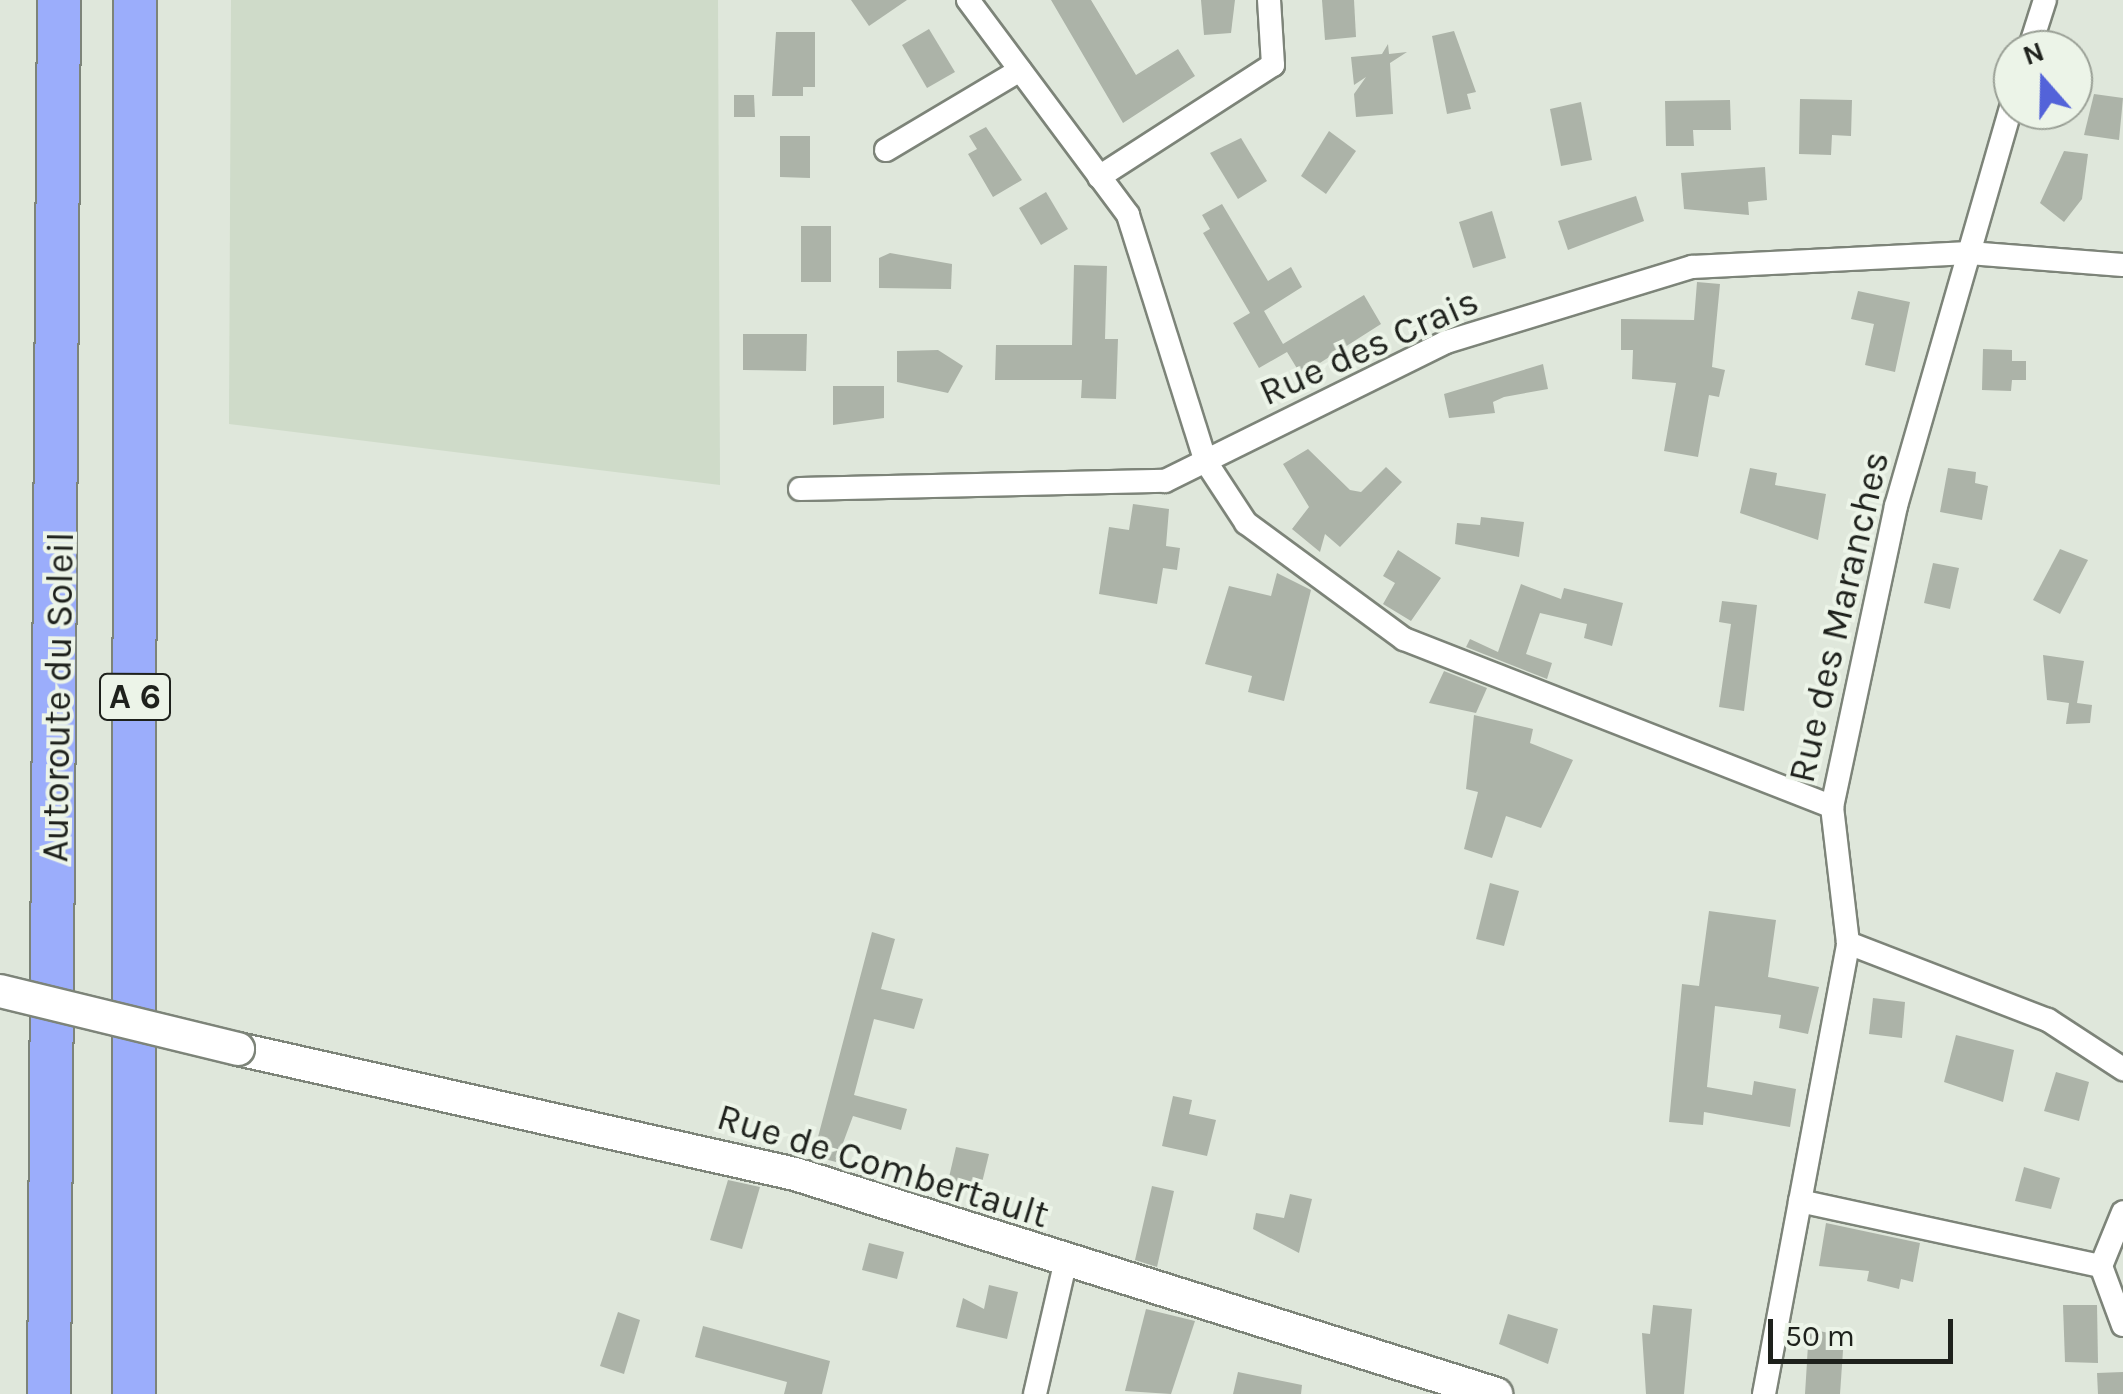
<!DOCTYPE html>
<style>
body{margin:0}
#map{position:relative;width:2123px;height:1394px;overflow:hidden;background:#dfe7db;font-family:Karla,sans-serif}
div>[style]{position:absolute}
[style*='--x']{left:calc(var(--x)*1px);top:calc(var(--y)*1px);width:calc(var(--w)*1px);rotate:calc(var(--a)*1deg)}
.built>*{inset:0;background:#cfdbc9}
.building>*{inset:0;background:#acb3a8}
.roads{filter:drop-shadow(2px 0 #7d8479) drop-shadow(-2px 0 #7d8479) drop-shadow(0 2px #7d8479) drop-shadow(0 -2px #7d8479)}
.street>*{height:22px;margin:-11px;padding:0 11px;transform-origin:11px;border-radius:11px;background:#fff}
.secondary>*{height:32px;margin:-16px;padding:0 16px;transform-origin:16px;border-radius:16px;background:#fff}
.highway>*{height:42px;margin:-21px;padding:0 21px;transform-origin:21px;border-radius:21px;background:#9badfb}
.bridges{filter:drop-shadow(2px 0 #7d8479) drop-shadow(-2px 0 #7d8479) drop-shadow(0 2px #7d8479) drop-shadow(0 -2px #7d8479)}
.secondary-bridge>*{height:32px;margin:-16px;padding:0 16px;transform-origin:16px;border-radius:16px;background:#fff}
span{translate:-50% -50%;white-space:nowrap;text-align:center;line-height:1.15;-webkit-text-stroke:8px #ecf4e8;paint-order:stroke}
.shield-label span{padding:2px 8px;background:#ecf4e8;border:2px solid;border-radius:8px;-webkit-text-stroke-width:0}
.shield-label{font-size:35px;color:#1e211c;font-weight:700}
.street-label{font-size:38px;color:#1e211c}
.north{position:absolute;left:1993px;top:30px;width:100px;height:100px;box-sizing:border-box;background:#ecf4e8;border:2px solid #9aa096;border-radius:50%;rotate:340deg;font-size:28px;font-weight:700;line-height:40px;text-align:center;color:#1e211c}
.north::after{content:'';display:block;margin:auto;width:35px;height:45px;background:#5363d9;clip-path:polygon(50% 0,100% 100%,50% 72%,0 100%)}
.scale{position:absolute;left:1768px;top:1319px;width:185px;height:45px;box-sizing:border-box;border:5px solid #1e211c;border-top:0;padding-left:12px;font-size:30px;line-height:35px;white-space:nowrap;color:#1e211c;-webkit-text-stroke:8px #ecf4e8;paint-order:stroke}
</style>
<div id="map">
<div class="built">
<i style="clip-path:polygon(231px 0,718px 0,720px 485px,229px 424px)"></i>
</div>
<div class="building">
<i style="clip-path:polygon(851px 0,907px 0,869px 26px)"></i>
<i style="clip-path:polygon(1051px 0,1091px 0,1136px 75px,1178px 49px,1195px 76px,1123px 123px)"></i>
<i style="clip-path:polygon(1201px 0,1235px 0,1231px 33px,1204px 35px)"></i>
<i style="clip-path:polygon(1322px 0,1354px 0,1356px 37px,1325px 40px)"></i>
<i style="clip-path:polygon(929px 29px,955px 72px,927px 88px,902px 45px)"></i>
<i style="clip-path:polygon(1454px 31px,1476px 92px,1467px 94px,1471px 109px,1447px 114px,1432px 36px)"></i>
<i style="clip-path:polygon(776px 32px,815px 32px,815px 87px,803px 87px,803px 96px,772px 96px)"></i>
<i style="clip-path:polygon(1388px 44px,1389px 54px,1407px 52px,1390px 63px,1393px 114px,1356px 117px,1354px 94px,1366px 77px,1354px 85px,1351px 57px,1382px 54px)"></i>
<i style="clip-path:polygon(2094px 94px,2123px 98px,2119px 140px,2084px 135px)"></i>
<i style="clip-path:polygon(734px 95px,754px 95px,755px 117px,734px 117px)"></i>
<i style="clip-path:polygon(1800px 99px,1852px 100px,1851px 136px,1832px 135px,1831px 155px,1799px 154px)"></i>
<i style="clip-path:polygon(1730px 100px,1731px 130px,1693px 130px,1694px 146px,1666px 146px,1665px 101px)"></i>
<i style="clip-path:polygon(1581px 102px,1592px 160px,1561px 166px,1550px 109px)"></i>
<i style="clip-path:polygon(986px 127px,1022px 180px,993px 197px,968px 154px,977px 149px,969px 136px)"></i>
<i style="clip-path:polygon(1329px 131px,1356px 151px,1326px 194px,1301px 176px)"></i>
<i style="clip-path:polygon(780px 136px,810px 136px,810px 178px,780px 177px)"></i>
<i style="clip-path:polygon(1241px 138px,1267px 181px,1238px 199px,1210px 153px)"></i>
<i style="clip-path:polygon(2064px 151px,2088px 154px,2082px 199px,2064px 222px,2040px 203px)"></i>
<i style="clip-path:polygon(1765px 167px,1767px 200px,1748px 202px,1749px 215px,1684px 209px,1681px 173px)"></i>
<i style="clip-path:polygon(1046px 192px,1068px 229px,1041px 245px,1019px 208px)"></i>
<i style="clip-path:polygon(1636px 196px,1644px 221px,1568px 250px,1558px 221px)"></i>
<i style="clip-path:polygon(1222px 204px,1268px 281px,1291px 267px,1302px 287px,1264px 311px,1283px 344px,1364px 295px,1381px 324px,1301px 375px,1287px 352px,1259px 368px,1233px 323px,1250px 313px,1203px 233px,1210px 229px,1202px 215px)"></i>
<i style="clip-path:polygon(1492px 211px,1506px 258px,1473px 268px,1459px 222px)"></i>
<i style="clip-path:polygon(801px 226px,831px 226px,831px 282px,801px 282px)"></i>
<i style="clip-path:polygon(890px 253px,952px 264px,951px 289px,879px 288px,879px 258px)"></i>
<i style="clip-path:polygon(1074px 265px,1107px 266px,1105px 339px,1118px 339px,1116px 399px,1081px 398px,1082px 380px,995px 380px,996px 345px,1072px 345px)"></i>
<i style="clip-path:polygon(1697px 282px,1720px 284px,1712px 367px,1725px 370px,1719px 397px,1709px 395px,1698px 457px,1664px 451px,1676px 383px,1632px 379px,1633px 350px,1621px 350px,1621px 319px,1694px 320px)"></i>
<i style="clip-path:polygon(1858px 291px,1910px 302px,1895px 372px,1865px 365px,1874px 324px,1851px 319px)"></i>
<i style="clip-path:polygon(743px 334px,807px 334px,806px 371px,743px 370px)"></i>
<i style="clip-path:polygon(1983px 349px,2012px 350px,2012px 361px,2026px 361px,2026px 380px,2012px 380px,2011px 391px,1982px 390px)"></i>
<i style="clip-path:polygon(938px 350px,963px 366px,948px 393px,897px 382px,897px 351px)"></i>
<i style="clip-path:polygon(1543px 364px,1548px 389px,1504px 397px,1493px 402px,1495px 413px,1449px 418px,1444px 394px)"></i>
<i style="clip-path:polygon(833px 386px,884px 386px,884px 418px,833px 425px)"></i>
<i style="clip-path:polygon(1308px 449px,1350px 490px,1361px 492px,1386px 467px,1402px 482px,1340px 547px,1325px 534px,1320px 552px,1292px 529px,1309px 507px,1283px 464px)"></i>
<i style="clip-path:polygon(1750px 468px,1777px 473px,1775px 485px,1826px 494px,1818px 540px,1740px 513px)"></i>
<i style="clip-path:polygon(1948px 468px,1976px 472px,1975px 483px,1988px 486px,1982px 520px,1940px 512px)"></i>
<i style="clip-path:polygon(1133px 504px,1169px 509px,1166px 546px,1180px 548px,1177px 570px,1163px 568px,1157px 604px,1099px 594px,1109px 527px,1129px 530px)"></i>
<i style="clip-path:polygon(1481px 517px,1524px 522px,1519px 557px,1455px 544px,1457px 523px,1480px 525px)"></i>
<i style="clip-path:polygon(2060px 549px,2088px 560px,2060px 614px,2033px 600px)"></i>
<i style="clip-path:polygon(1398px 550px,1441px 578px,1411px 621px,1383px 604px,1395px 583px,1383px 576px)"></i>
<i style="clip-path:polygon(1933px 563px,1959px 568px,1950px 609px,1924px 603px)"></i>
<i style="clip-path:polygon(1277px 573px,1311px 590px,1284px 701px,1248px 692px,1252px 676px,1205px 664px,1229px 586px,1271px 596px)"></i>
<i style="clip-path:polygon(1521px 584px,1561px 599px,1564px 588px,1623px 603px,1612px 646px,1584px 638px,1587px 624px,1540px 613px,1526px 654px,1552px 663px,1547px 679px,1466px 647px,1470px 639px,1498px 652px)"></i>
<i style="clip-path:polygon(1722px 601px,1757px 605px,1744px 711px,1719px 707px,1731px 624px,1719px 622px)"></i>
<i style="clip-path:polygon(2043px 655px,2084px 661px,2077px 703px,2092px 705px,2090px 723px,2066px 724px,2069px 703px,2047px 700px)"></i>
<i style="clip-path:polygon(1444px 671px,1487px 688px,1476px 713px,1429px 703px)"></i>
<i style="clip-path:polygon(1474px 715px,1533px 729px,1530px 743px,1573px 760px,1541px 828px,1506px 816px,1492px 858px,1464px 849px,1478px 792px,1466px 789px)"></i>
<i style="clip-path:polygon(1490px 883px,1519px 891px,1504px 946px,1476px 939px)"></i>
<i style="clip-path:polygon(1709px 911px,1776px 920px,1768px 977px,1819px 987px,1808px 1034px,1779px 1028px,1781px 1015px,1715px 1006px,1707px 1087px,1752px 1095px,1754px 1081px,1796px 1089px,1790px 1127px,1704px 1112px,1703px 1125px,1669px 1122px,1682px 984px,1699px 986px)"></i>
<i style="clip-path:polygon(872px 932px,895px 939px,881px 989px,923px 999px,914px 1029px,874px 1019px,854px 1095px,907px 1109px,901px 1130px,853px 1116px,836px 1162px,813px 1156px)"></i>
<i style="clip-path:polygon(1873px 998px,1905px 1002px,1902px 1038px,1869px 1034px)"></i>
<i style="clip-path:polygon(1956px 1035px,2014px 1050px,2003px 1102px,1944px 1082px)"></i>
<i style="clip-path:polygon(2056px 1072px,2089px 1082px,2079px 1121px,2044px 1111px)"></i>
<i style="clip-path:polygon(1173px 1096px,1192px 1100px,1189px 1114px,1216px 1120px,1207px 1156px,1162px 1146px)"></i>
<i style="clip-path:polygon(956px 1147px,989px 1154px,979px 1195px,947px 1186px)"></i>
<i style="clip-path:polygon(2024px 1167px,2060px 1178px,2051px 1209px,2015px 1201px)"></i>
<i style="clip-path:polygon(728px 1180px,760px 1187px,742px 1249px,710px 1240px)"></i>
<i style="clip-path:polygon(1152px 1186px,1174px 1191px,1157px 1267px,1135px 1260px)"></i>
<i style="clip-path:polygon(1290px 1194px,1312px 1199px,1299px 1253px,1253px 1229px,1256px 1213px,1284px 1218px)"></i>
<i style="clip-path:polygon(1826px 1223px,1920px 1243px,1913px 1282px,1901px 1279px,1899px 1289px,1867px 1281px,1869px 1271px,1819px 1266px)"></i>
<i style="clip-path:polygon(869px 1243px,904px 1252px,897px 1279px,862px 1270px)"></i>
<i style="clip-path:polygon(989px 1285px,1018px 1292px,1007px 1339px,956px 1327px,963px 1298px,984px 1309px)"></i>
<i style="clip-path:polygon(1653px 1305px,1692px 1309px,1684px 1394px,1646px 1394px,1642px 1333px,1650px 1334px)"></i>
<i style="clip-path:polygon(2063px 1305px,2097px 1305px,2098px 1363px,2065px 1362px)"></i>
<i style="clip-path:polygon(1146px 1309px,1195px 1321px,1171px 1394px,1125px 1391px)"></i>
<i style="clip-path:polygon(618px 1312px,640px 1320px,624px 1374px,600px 1366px)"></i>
<i style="clip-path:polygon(1508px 1314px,1558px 1329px,1548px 1364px,1499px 1344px)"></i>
<i style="clip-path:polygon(703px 1326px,830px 1361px,822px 1394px,784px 1394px,787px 1382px,695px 1357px)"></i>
<i style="clip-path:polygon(1809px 1329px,1844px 1336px,1840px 1394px,1805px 1394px)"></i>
<i style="clip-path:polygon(1238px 1372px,1302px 1385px,1301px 1394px,1233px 1394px)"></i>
<i style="clip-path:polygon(2123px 1372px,2123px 1394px,2098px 1394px,2097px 1373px)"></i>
</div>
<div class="roads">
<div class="street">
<i style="--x:968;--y:0;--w:268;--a:53.3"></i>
<i style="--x:1128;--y:215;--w:259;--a:72.5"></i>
<i style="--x:1206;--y:462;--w:73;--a:56.7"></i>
<i style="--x:1246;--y:523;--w:196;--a:36.3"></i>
<i style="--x:1404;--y:639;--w:460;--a:21.4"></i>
<i style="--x:2029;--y:50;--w:52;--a:-72.3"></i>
<i style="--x:886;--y:150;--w:156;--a:-30.8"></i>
<i style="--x:1099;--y:177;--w:207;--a:-32.8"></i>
<i style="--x:1273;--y:65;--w:65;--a:-93.5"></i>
<i style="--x:800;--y:489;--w:365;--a:-1.3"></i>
<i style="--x:1165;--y:481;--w:313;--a:-26.3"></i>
<i style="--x:1446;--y:342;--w:257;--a:-17"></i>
<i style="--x:1692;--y:267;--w:277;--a:-2.9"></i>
<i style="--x:1969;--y:253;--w:154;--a:4.5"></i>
<i style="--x:1848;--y:943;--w:214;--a:21.1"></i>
<i style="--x:2048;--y:1020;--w:90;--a:33.2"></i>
<i style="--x:1800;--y:1201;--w:308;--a:12.2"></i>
<i style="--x:2101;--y:1266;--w:63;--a:69.6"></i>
<i style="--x:2101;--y:1266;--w:58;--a:-67.8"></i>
<i style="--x:1035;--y:1394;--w:133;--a:-77"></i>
<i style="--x:1764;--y:1394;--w:459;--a:-79.4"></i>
<i style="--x:1848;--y:943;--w:137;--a:-96.7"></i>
<i style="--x:1832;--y:807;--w:308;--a:-78"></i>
<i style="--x:1896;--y:506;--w:422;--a:-73.9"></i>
</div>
<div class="secondary">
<i style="--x:238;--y:1049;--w:571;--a:12.65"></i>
<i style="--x:795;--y:1174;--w:735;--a:17.42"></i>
</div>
<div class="highway">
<i style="--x:49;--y:1394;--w:1394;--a:-89.59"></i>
<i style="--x:134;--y:1394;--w:1394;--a:-89.96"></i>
</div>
</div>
<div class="bridges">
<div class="secondary-bridge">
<i style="--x:0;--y:991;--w:245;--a:13.7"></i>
</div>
</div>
<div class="shield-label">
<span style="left:135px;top:697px">A 6</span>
</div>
<div class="street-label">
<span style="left:1369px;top:347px;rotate:-24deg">Rue des Crais</span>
<span style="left:1839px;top:617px;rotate:-77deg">Rue des Maranches</span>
<span style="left:58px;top:697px;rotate:-89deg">Autoroute du Soleil</span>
<span style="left:883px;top:1166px;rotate:17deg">Rue de Combertault</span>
</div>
<div class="north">N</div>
<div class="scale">50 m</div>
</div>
